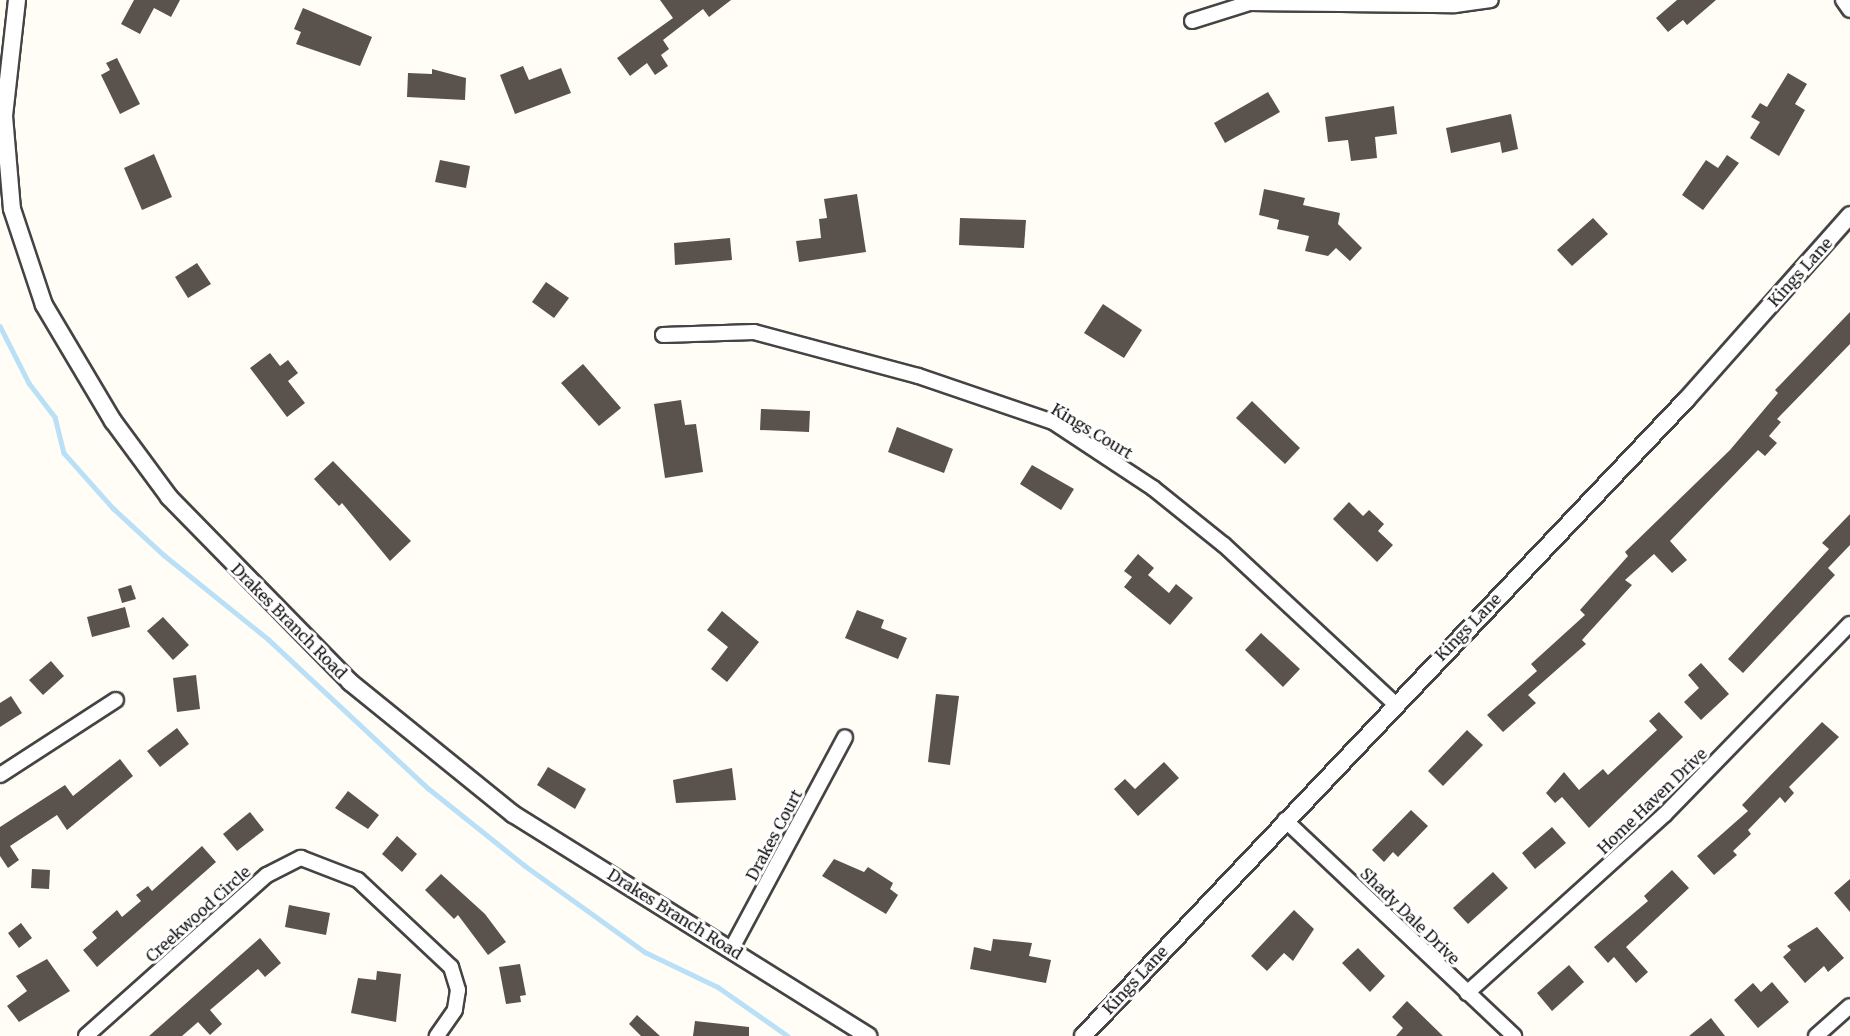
<!DOCTYPE html>
<style>
body{margin:0}
#map{position:relative;width:1850px;height:1036px;overflow:hidden;background:#fffdf5;font-family:Merriweather,serif}
div>[style]{position:absolute}
[style*='--x']{left:calc(var(--x)*1px);top:calc(var(--y)*1px);width:calc(var(--w)*1px);rotate:calc(var(--a)*1deg)}
.stream>*{height:4.5px;margin:-2.25px;padding:0 2.25px;transform-origin:2.25px;border-radius:2.25px;background:#b9e0f7}
.building>*{inset:0;background:#5a524d}
.roads{filter:drop-shadow(2px 0 #444) drop-shadow(-2px 0 #444) drop-shadow(0 2px #444) drop-shadow(0 -2px #444)}
.minor>*{height:14px;margin:-7px;padding:0 7px;transform-origin:7px;border-radius:7px;background:#fff}
.tertiary>*{height:16px;margin:-8px;padding:0 8px;transform-origin:8px;border-radius:8px;background:#fff}
span{translate:-50% -50%;white-space:nowrap;text-align:center;line-height:1.15;-webkit-text-stroke:6px #fff;paint-order:stroke}
.street-label{font-size:16px;color:#111}
</style>
<div id="map">
<div class="stream">
<i style="--x:0;--y:326;--w:64;--a:63"></i>
<i style="--x:29;--y:383;--w:43;--a:52.6"></i>
<i style="--x:55;--y:417;--w:37;--a:76"></i>
<i style="--x:64;--y:453;--w:74;--a:48.3"></i>
<i style="--x:113;--y:508;--w:69;--a:42.7"></i>
<i style="--x:164;--y:555;--w:134;--a:38.9"></i>
<i style="--x:268;--y:639;--w:219;--a:43"></i>
<i style="--x:428;--y:788;--w:123;--a:38.7"></i>
<i style="--x:524;--y:865;--w:149;--a:35.7"></i>
<i style="--x:645;--y:952;--w:81;--a:25.6"></i>
<i style="--x:718;--y:987;--w:85;--a:35"></i>
</div>
<div class="building">
<i style="clip-path:polygon(134px 0,180px 0,171px 17px,154px 8px,140px 34px,121px 24px)"></i>
<i style="clip-path:polygon(660px 0,731px 0,709px 17px,703px 9px,663px 40px,669px 49px,661px 55px,668px 66px,655px 75px,647px 63px,630px 76px,617px 58px,673px 18px)"></i>
<i style="clip-path:polygon(1677px 0,1716px 0,1687px 25px,1683px 20px,1668px 32px,1656px 18px)"></i>
<i style="clip-path:polygon(303px 8px,372px 37px,360px 66px,296px 44px,301px 32px,294px 29px)"></i>
<i style="clip-path:polygon(117px 58px,140px 104px,120px 114px,101px 75px,110px 70px,106px 63px)"></i>
<i style="clip-path:polygon(523px 66px,529px 80px,561px 68px,571px 93px,515px 114px,500px 75px)"></i>
<i style="clip-path:polygon(432px 69px,466px 78px,465px 100px,407px 97px,408px 73px,432px 74px)"></i>
<i style="clip-path:polygon(1788px 73px,1807px 84px,1795px 104px,1805px 110px,1779px 156px,1750px 138px,1760px 122px,1751px 117px,1760px 103px,1767px 107px)"></i>
<i style="clip-path:polygon(1268px 92px,1280px 112px,1225px 143px,1214px 123px)"></i>
<i style="clip-path:polygon(1394px 106px,1397px 134px,1375px 137px,1377px 158px,1351px 161px,1348px 140px,1328px 142px,1325px 117px)"></i>
<i style="clip-path:polygon(1511px 114px,1518px 149px,1502px 153px,1500px 142px,1451px 153px,1446px 128px)"></i>
<i style="clip-path:polygon(154px 154px,172px 197px,142px 210px,124px 168px)"></i>
<i style="clip-path:polygon(1727px 155px,1739px 163px,1703px 210px,1682px 195px,1706px 160px,1718px 168px)"></i>
<i style="clip-path:polygon(440px 160px,470px 166px,466px 188px,435px 182px)"></i>
<i style="clip-path:polygon(1264px 189px,1305px 198px,1303px 205px,1340px 213px,1338px 224px,1362px 248px,1350px 261px,1336px 248px,1328px 256px,1305px 251px,1309px 236px,1277px 229px,1279px 220px,1259px 215px)"></i>
<i style="clip-path:polygon(857px 194px,866px 252px,799px 262px,796px 241px,821px 238px,819px 219px,827px 218px,824px 199px)"></i>
<i style="clip-path:polygon(960px 218px,1026px 220px,1024px 248px,959px 245px)"></i>
<i style="clip-path:polygon(1593px 218px,1608px 234px,1572px 266px,1557px 250px)"></i>
<i style="clip-path:polygon(730px 238px,732px 260px,675px 265px,674px 243px)"></i>
<i style="clip-path:polygon(197px 263px,211px 284px,188px 298px,175px 277px)"></i>
<i style="clip-path:polygon(546px 282px,569px 298px,554px 318px,532px 302px)"></i>
<i style="clip-path:polygon(1103px 304px,1142px 330px,1124px 358px,1084px 333px)"></i>
<i style="clip-path:polygon(1850px 312px,1850px 344px,1777px 419px,1781px 422px,1769px 436px,1777px 443px,1765px 456px,1758px 450px,1670px 541px,1687px 560px,1672px 573px,1654px 554px,1625px 580px,1632px 585px,1582px 640px,1586px 644px,1528px 695px,1536px 703px,1503px 732px,1487px 715px,1537px 671px,1531px 664px,1585px 615px,1580px 610px,1628px 556px,1625px 552px,1730px 450px,1778px 393px,1775px 390px)"></i>
<i style="clip-path:polygon(270px 353px,280px 366px,288px 360px,298px 373px,288px 381px,305px 403px,287px 417px,250px 368px)"></i>
<i style="clip-path:polygon(583px 364px,621px 408px,599px 426px,561px 383px)"></i>
<i style="clip-path:polygon(681px 400px,685px 425px,696px 424px,703px 472px,665px 478px,654px 404px)"></i>
<i style="clip-path:polygon(1252px 401px,1300px 448px,1285px 464px,1236px 418px)"></i>
<i style="clip-path:polygon(761px 409px,810px 411px,809px 432px,760px 430px)"></i>
<i style="clip-path:polygon(897px 427px,953px 449px,944px 473px,888px 452px)"></i>
<i style="clip-path:polygon(333px 461px,411px 541px,390px 561px,342px 503px,339px 506px,314px 479px)"></i>
<i style="clip-path:polygon(1032px 465px,1074px 489px,1061px 510px,1020px 484px)"></i>
<i style="clip-path:polygon(1349px 502px,1363px 516px,1369px 510px,1384px 524px,1378px 531px,1393px 545px,1377px 562px,1333px 519px)"></i>
<i style="clip-path:polygon(1850px 514px,1850px 545px,1828px 568px,1835px 575px,1743px 673px,1728px 659px,1829px 549px,1822px 543px)"></i>
<i style="clip-path:polygon(1138px 554px,1154px 568px,1148px 575px,1169px 593px,1176px 584px,1193px 598px,1170px 625px,1124px 587px,1132px 577px,1124px 571px)"></i>
<i style="clip-path:polygon(131px 585px,136px 599px,122px 603px,118px 589px)"></i>
<i style="clip-path:polygon(125px 607px,130px 627px,92px 637px,87px 617px)"></i>
<i style="clip-path:polygon(857px 610px,884px 620px,881px 628px,907px 638px,898px 659px,845px 638px)"></i>
<i style="clip-path:polygon(722px 611px,759px 642px,727px 682px,711px 669px,728px 647px,707px 630px)"></i>
<i style="clip-path:polygon(163px 617px,189px 645px,173px 660px,147px 631px)"></i>
<i style="clip-path:polygon(1261px 633px,1300px 669px,1283px 687px,1245px 650px)"></i>
<i style="clip-path:polygon(51px 661px,64px 676px,43px 695px,29px 680px)"></i>
<i style="clip-path:polygon(1701px 663px,1729px 694px,1701px 720px,1684px 702px,1699px 688px,1688px 675px)"></i>
<i style="clip-path:polygon(196px 675px,200px 709px,177px 712px,173px 678px)"></i>
<i style="clip-path:polygon(936px 694px,959px 696px,950px 765px,928px 762px)"></i>
<i style="clip-path:polygon(11px 696px,22px 713px,0 727px,0 703px)"></i>
<i style="clip-path:polygon(1659px 712px,1683px 737px,1589px 828px,1562px 797px,1555px 803px,1546px 793px,1564px 772px,1579px 790px,1603px 769px,1608px 775px,1657px 730px,1649px 721px)"></i>
<i style="clip-path:polygon(1822px 722px,1839px 737px,1789px 787px,1794px 793px,1785px 803px,1780px 797px,1748px 830px,1751px 834px,1733px 851px,1737px 855px,1714px 875px,1697px 856px,1748px 811px,1742px 805px)"></i>
<i style="clip-path:polygon(177px 728px,189px 744px,160px 767px,147px 751px)"></i>
<i style="clip-path:polygon(1467px 730px,1483px 745px,1443px 786px,1428px 771px)"></i>
<i style="clip-path:polygon(120px 759px,133px 776px,67px 830px,57px 815px,10px 846px,19px 860px,8px 868px,0 856px,0 827px,65px 785px,73px 796px)"></i>
<i style="clip-path:polygon(1164px 762px,1179px 778px,1138px 816px,1114px 789px,1125px 779px,1135px 789px)"></i>
<i style="clip-path:polygon(548px 767px,586px 789px,575px 809px,537px 785px)"></i>
<i style="clip-path:polygon(732px 768px,736px 800px,676px 803px,673px 780px)"></i>
<i style="clip-path:polygon(348px 791px,379px 815px,368px 829px,335px 808px)"></i>
<i style="clip-path:polygon(1411px 810px,1428px 826px,1398px 857px,1393px 852px,1384px 862px,1372px 850px)"></i>
<i style="clip-path:polygon(250px 812px,264px 830px,237px 851px,223px 834px)"></i>
<i style="clip-path:polygon(1552px 827px,1566px 843px,1535px 869px,1522px 853px)"></i>
<i style="clip-path:polygon(397px 836px,417px 854px,402px 872px,382px 854px)"></i>
<i style="clip-path:polygon(202px 846px,216px 862px,97px 967px,83px 950px,97px 938px,92px 932px,117px 910px,122px 917px,141px 901px,136px 895px,148px 886px,152px 891px)"></i>
<i style="clip-path:polygon(834px 859px,864px 872px,868px 867px,893px 883px,890px 889px,898px 895px,886px 914px,822px 876px)"></i>
<i style="clip-path:polygon(32px 869px,50px 870px,49px 889px,31px 888px)"></i>
<i style="clip-path:polygon(1672px 870px,1689px 888px,1626px 947px,1648px 972px,1636px 983px,1614px 957px,1608px 963px,1594px 947px,1648px 901px,1644px 896px)"></i>
<i style="clip-path:polygon(1493px 872px,1508px 888px,1468px 924px,1453px 908px)"></i>
<i style="clip-path:polygon(441px 874px,485px 914px,506px 942px,488px 955px,458px 915px,454px 919px,425px 890px)"></i>
<i style="clip-path:polygon(1850px 879px,1850px 912px,1834px 893px)"></i>
<i style="clip-path:polygon(289px 905px,330px 913px,326px 935px,285px 927px)"></i>
<i style="clip-path:polygon(1294px 910px,1314px 929px,1293px 961px,1284px 953px,1267px 971px,1251px 956px)"></i>
<i style="clip-path:polygon(21px 923px,32px 938px,19px 948px,8px 933px)"></i>
<i style="clip-path:polygon(1817px 927px,1844px 958px,1828px 972px,1824px 966px,1805px 983px,1783px 957px,1791px 950px,1787px 946px)"></i>
<i style="clip-path:polygon(260px 938px,281px 963px,265px 977px,258px 969px,210px 1010px,222px 1024px,210px 1035px,198px 1022px,182px 1036px,149px 1036px)"></i>
<i style="clip-path:polygon(993px 939px,1032px 943px,1029px 956px,1051px 960px,1046px 983px,970px 969px,974px 947px,991px 951px)"></i>
<i style="clip-path:polygon(1358px 948px,1385px 976px,1370px 992px,1342px 963px)"></i>
<i style="clip-path:polygon(47px 959px,70px 991px,19px 1022px,7px 1006px,27px 991px,16px 976px)"></i>
<i style="clip-path:polygon(520px 964px,526px 995px,520px 996px,521px 1002px,506px 1004px,499px 967px)"></i>
<i style="clip-path:polygon(1569px 965px,1584px 982px,1552px 1011px,1537px 993px)"></i>
<i style="clip-path:polygon(377px 971px,401px 974px,396px 1022px,351px 1013px,358px 978px,376px 980px)"></i>
<i style="clip-path:polygon(1772px 982px,1789px 1002px,1758px 1028px,1734px 1000px,1753px 983px,1761px 992px)"></i>
<i style="clip-path:polygon(1407px 1001px,1443px 1036px,1396px 1036px,1403px 1028px,1392px 1017px)"></i>
<i style="clip-path:polygon(637px 1015px,660px 1036px,641px 1036px,629px 1024px)"></i>
<i style="clip-path:polygon(1711px 1018px,1725px 1036px,1689px 1036px)"></i>
<i style="clip-path:polygon(695px 1021px,749px 1027px,749px 1036px,693px 1036px)"></i>
</div>
<div class="roads">
<div class="minor">
<i style="--x:1843;--y:0;--w:12;--a:55"></i>
<i style="--x:1192;--y:21;--w:60;--a:-17.5"></i>
<i style="--x:1249;--y:3;--w:206;--a:0.6"></i>
<i style="--x:1455;--y:5;--w:36;--a:-8"></i>
<i style="--x:663;--y:335;--w:91;--a:-1.9"></i>
<i style="--x:754;--y:332;--w:170;--a:15"></i>
<i style="--x:918;--y:376;--w:143;--a:18.8"></i>
<i style="--x:1053;--y:422;--w:120;--a:33.4"></i>
<i style="--x:1153;--y:488;--w:91;--a:38.8"></i>
<i style="--x:1224;--y:545;--w:233;--a:42.9"></i>
<i style="--x:0;--y:775;--w:138;--a:-32.9"></i>
<i style="--x:1285;--y:820;--w:315;--a:43.3"></i>
<i style="--x:732;--y:948;--w:239;--a:-61.8"></i>
<i style="--x:1467;--y:993;--w:267;--a:-42.1"></i>
<i style="--x:1665;--y:814;--w:265;--a:-45.8"></i>
<i style="--x:86;--y:1036;--w:242;--a:-41.7"></i>
<i style="--x:267;--y:875;--w:38;--a:-27"></i>
<i style="--x:301;--y:858;--w:61;--a:21.1"></i>
<i style="--x:358;--y:880;--w:127;--a:43.1"></i>
<i style="--x:451;--y:967;--w:24;--a:73"></i>
<i style="--x:458;--y:990;--w:20;--a:99"></i>
<i style="--x:455;--y:1010;--w:32;--a:125"></i>
<i style="--x:1816;--y:1036;--w:45;--a:-41.4"></i>
</div>
<div class="tertiary">
<i style="--x:17;--y:0;--w:117;--a:96.4"></i>
<i style="--x:4;--y:116;--w:93;--a:85.1"></i>
<i style="--x:12;--y:209;--w:101;--a:71.6"></i>
<i style="--x:44;--y:305;--w:135;--a:59.3"></i>
<i style="--x:113;--y:421;--w:94;--a:53.6"></i>
<i style="--x:169;--y:497;--w:259;--a:45.6"></i>
<i style="--x:350;--y:682;--w:210;--a:39"></i>
<i style="--x:513;--y:814;--w:419;--a:32"></i>
<i style="--x:1083;--y:1036;--w:876;--a:-46.53"></i>
<i style="--x:1686;--y:400;--w:247;--a:-48.4"></i>
</div>
</div>
<div class="street-label">
<span style="left:1800px;top:272px;rotate:-48deg">Kings Lane</span>
<span style="left:1092px;top:431px;rotate:31deg">Kings Court</span>
<span style="left:289px;top:621px;rotate:45deg">Drakes Branch Road</span>
<span style="left:1468px;top:627px;rotate:-46deg">Kings Lane</span>
<span style="left:1652px;top:801px;rotate:-44deg">Home Haven Drive</span>
<span style="left:774px;top:835px;rotate:-62deg">Drakes Court</span>
<span style="left:198px;top:914px;rotate:-42deg">Creekwood Circle</span>
<span style="left:675px;top:914px;rotate:32deg">Drakes Branch Road</span>
<span style="left:1410px;top:916px;rotate:44deg">Shady Dale Drive</span>
<span style="left:1135px;top:980px;rotate:-47deg">Kings Lane</span>
</div>
</div>
